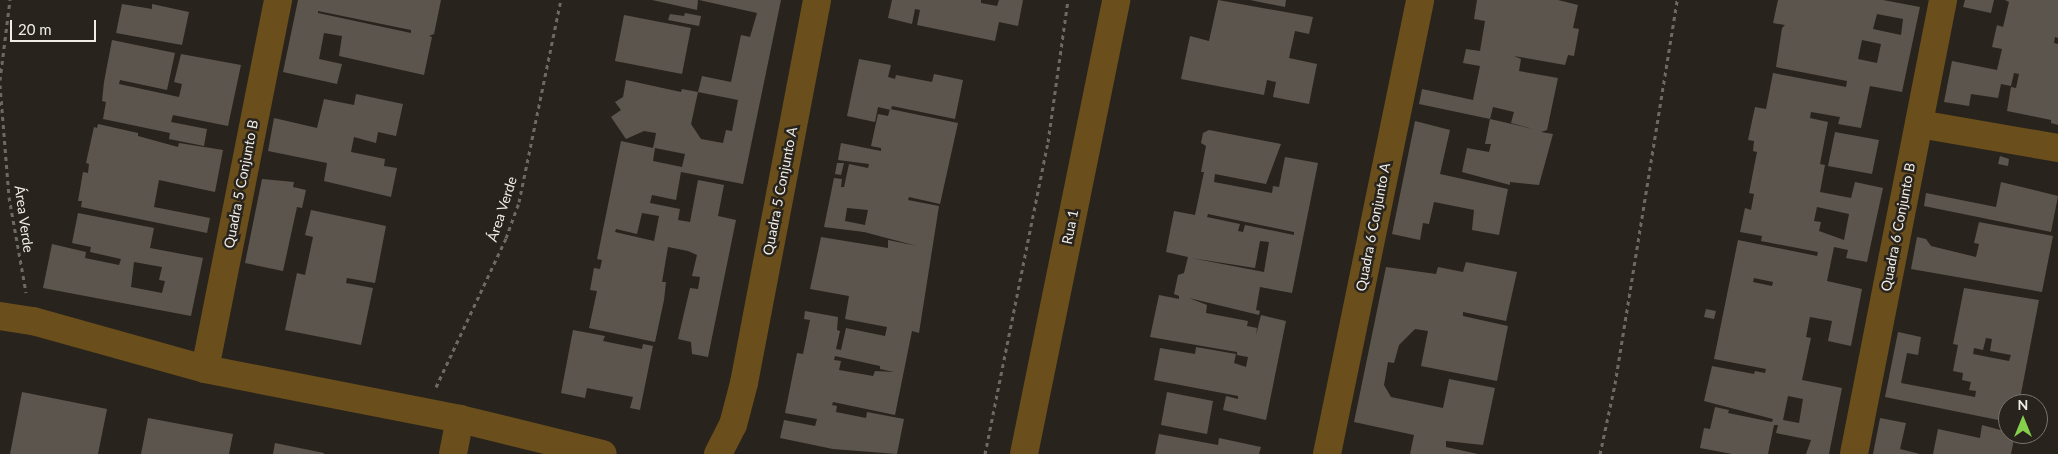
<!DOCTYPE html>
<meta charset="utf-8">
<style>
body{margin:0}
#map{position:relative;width:2058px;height:454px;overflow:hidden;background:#28241d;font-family:Lato,sans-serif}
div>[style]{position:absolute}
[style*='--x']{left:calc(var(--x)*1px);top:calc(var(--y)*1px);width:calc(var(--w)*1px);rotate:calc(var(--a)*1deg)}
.building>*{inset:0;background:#5c554d}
.path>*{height:3px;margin-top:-1.5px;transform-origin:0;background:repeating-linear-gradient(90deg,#6d6963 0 4px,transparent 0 8px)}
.minor>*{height:28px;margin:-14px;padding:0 14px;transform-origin:14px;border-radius:14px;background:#6a4e1b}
span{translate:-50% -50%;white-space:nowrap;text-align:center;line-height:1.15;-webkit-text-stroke:5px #28241d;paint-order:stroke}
.street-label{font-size:14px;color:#f0ede8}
.north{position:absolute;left:1998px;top:394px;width:50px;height:50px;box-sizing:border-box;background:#28241d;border:1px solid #78746e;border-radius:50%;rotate:0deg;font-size:14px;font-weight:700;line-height:20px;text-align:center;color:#f0ede8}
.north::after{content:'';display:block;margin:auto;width:18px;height:22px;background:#85cf4c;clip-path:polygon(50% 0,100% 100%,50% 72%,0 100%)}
.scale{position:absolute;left:10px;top:20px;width:86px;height:22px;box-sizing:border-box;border:2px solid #f0ede8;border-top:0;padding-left:6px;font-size:15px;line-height:18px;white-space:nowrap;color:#f0ede8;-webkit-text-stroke:4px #28241d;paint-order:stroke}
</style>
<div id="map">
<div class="building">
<i style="clip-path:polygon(evenodd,298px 0,441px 0,434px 34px,429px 36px,432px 37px,424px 75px,339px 56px,342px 36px,324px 33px,319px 59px,342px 64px,337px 84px,283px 72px,298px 0,318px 11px,411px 30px,411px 33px,318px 13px,318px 11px)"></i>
<i style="clip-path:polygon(652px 0,698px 0,697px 10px)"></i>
<i style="clip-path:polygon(evenodd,699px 0,781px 0,743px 184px,681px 172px,676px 200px,652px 195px,650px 203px,680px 209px,678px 220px,690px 222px,698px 180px,724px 185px,718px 216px,736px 220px,708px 357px,692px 354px,691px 342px,678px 339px,690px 288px,698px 289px,700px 277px,692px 276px,697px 255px,688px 251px,668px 247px,662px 282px,666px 282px,664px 300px,655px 342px,589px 328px,597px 291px,590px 290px,594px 268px,600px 269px,602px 260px,597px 259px,621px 141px,653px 148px,655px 139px,656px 133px,644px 131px,626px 139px,611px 117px,621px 110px,615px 102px,623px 97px,626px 80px,681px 92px,682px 89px,698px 92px,691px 124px,701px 139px,723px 143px,726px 130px,732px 131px,738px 100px,698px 92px,702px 76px,731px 82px,741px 35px,750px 37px,757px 13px,699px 0,655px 148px,685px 154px,682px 167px,653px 161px,655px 148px,699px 0,642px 213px,659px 216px,654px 241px,615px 232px,616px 229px,637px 234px,642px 213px)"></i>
<i style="clip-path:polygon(892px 0,981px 0,981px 3px,997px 6px,999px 0,1023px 0,1018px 26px,999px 22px,995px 41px,917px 25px,920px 10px,915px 9px,912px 24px,888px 18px)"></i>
<i style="clip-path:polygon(1218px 0,1313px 17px,1309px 34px,1295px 31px,1289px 58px,1317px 64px,1309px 104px,1273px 97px,1276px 82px,1267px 80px,1264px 95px,1181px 79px,1190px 36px,1209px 41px)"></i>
<i style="clip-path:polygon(1250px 0,1286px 0,1285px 7px)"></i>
<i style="clip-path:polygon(evenodd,1477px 0,1558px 0,1578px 5px,1573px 28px,1579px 29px,1574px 56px,1568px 55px,1565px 65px,1514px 56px,1521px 59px,1519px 71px,1558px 78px,1547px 130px,1541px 132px,1553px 134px,1539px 185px,1510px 182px,1510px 185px,1462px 172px,1467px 148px,1489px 152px,1491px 144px,1485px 144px,1490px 119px,1419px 104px,1422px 89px,1473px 100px,1480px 66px,1463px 63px,1466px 49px,1480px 51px,1485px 21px,1474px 19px,1477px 0,1493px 107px,1514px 112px,1511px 123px,1533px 129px,1490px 119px,1493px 107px)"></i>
<i style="clip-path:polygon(evenodd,1778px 0,1883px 0,1920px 7px,1902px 92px,1870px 86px,1861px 128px,1838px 124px,1840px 117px,1811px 112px,1810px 118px,1828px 122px,1820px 164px,1825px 165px,1820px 192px,1851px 198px,1855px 182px,1883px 188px,1867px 262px,1846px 258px,1848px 250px,1834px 247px,1827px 281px,1862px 289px,1851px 346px,1828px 341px,1832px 321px,1810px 317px,1806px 337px,1811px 338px,1802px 380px,1842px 388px,1829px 454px,1806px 454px,1811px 440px,1776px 433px,1778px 425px,1774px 425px,1768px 454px,1732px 454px,1700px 448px,1704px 428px,1710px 429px,1715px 407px,1729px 410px,1728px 413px,1772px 422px,1773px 419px,1704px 401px,1712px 366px,1754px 374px,1755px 371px,1765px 373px,1766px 369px,1714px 359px,1738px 240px,1817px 256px,1818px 252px,1761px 241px,1762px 236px,1740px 232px,1745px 208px,1751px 210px,1754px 194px,1749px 193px,1757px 152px,1753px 151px,1754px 141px,1748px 140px,1755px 107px,1766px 109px,1773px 73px,1846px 87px,1847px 81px,1776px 67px,1782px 28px,1785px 25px,1773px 23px,1778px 0,1877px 14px,1903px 19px,1901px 35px,1873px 29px,1877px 14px,1778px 0,1862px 40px,1881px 44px,1877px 63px,1858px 59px,1862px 40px,1778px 0,1817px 207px,1849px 214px,1844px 240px,1819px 231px,1821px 222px,1814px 221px,1817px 207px,1778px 0,1754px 278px,1773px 282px,1772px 286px,1753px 282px,1754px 278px,1778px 0,1788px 396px,1803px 399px,1799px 423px,1783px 420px,1788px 396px)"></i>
<i style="clip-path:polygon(1965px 0,1994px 0,1991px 13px,1963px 7px)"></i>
<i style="clip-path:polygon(2005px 0,2058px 0,2058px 38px,2055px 37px,2054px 43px,2058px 44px,2058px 125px,2051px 123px,2051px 120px,2007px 111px,2011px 87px,2016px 88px,2019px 74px,2014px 73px,2011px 86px,2001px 84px,1998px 98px,1971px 94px,1969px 106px,1944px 102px,1952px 61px,1997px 70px,2002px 49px,1992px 47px,1997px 25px,2003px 27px,2009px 2px)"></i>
<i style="clip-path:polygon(122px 4px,152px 9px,152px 4px,189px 12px,182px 45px,116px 33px)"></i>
<i style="clip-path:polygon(685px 13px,701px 16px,699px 26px,668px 20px,670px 14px,684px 16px)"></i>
<i style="clip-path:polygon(624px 15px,691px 28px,682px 74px,615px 61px)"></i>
<i style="clip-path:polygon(112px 40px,175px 53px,167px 90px,120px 80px,119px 84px,179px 97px,182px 84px,174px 82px,181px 54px,241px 65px,228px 126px,173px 115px,171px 122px,207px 129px,204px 146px,169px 139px,170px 133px,103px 119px,106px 102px,102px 101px,104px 82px)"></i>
<i style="clip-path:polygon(859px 59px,891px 65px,888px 77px,895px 79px,896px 75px,932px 82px,934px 74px,963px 80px,955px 119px,892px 106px,891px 110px,878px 107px,875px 122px,847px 116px)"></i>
<i style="clip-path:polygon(356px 94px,403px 104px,396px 136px,378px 132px,376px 143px,354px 137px,351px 152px,385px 159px,384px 166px,397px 168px,391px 197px,324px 181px,327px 163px,268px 151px,274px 118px,317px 128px,324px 99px,354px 105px)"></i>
<i style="clip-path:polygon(evenodd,890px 109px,958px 123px,940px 204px,909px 197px,908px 200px,939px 206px,919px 333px,912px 331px,895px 415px,833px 402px,832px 405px,837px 406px,836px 412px,866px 418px,867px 412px,904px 419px,897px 454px,833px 449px,780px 438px,784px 420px,815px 426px,817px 419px,785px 413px,797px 353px,803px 354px,810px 320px,804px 319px,805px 311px,838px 317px,837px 330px,840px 331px,836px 349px,841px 350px,846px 328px,885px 336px,887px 327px,845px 319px,849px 296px,810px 289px,821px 237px,888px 248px,888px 240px,917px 246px,864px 232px,824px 227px,834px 178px,842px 179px,841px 187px,844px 187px,849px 164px,868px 168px,869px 164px,838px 160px,841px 143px,881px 151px,881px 148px,871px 146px,878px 114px,888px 116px,890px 109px,847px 208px,868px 210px,865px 225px,845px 221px,847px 208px,890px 109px,835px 356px,880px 366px,880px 369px,894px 372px,875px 371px,873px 376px,839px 370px,841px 361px,834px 360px,835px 356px)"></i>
<i style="clip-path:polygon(1415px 121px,1450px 130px,1440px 174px,1508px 189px,1499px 235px,1472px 230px,1474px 210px,1434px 202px,1429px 224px,1423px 223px,1420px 240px,1392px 234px)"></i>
<i style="clip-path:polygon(98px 124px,138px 133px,138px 136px,178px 147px,179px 143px,223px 150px,215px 192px,159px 180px,154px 207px,210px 218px,207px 233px,81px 207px,82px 201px,78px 201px,83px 172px,88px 173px,89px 164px,86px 163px,94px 127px,97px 128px)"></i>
<i style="clip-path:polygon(evenodd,1209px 130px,1281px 144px,1266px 184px,1215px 174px,1214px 182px,1272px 193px,1273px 186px,1279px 187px,1285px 157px,1318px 163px,1292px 293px,1260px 287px,1256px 310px,1260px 311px,1259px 315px,1189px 298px,1207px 305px,1206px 313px,1248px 321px,1247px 326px,1257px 328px,1256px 335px,1261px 315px,1286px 321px,1266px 420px,1223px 410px,1226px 396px,1238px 399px,1238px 396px,1154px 380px,1160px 348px,1195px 354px,1196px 347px,1236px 354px,1234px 363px,1246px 367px,1248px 357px,1237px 355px,1237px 352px,1150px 337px,1159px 295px,1179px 299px,1179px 296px,1174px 294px,1178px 275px,1184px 273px,1188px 257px,1166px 252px,1174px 211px,1195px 215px,1204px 172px,1201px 172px,1206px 146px,1201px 143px,1203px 133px,1209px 130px,1208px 214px,1294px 232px,1294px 235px,1245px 225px,1243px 232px,1238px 231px,1240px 224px,1207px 217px,1208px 214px,1209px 130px,1260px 241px,1269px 242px,1264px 272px,1191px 258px,1255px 268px,1260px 241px)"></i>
<i style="clip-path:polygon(1835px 132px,1879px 140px,1872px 174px,1828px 166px)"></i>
<i style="clip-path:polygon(2000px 156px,2009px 159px,2008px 166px,1998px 164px)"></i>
<i style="clip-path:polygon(837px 163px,844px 163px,841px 175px,835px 174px)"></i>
<i style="clip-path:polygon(262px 179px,294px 182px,293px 187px,306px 190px,302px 208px,297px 207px,283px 271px,245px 263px)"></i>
<i style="clip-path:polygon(2001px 182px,2058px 196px,2051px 232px,1924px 206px,1926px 193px,1996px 207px)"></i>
<i style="clip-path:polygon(311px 210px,386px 226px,375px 283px,347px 278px,346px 283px,373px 288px,361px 345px,285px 330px,297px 273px,305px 275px,313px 237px,305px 235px)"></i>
<i style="clip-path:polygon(evenodd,78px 213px,154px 228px,150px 248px,203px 258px,191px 316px,43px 288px,52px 244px,86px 252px,85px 258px,119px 265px,121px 259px,90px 252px,91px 247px,72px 243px,78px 213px,134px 262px,162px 267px,159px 280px,165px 281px,162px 293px,131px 287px,134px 262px)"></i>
<i style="clip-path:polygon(1979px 222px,2053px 236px,2042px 292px,1911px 269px,1917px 237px,1926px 239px,1931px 246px,1976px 257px,1979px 244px,1974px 243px)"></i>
<i style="clip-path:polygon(1466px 262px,1517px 272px,1506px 321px,1463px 312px,1463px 316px,1508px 326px,1497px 381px,1421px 366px,1428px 331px,1415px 329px,1399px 345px,1394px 363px,1388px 362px,1384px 385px,1391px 397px,1443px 408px,1449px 379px,1495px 388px,1483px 445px,1446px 441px,1446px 447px,1478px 454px,1410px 454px,1414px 435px,1354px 422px,1386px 267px,1436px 274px,1438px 267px,1463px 272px)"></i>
<i style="clip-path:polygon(evenodd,1964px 288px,2039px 300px,2019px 404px,2008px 404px,2008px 422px,1885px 397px,1898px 332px,1921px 337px,1918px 355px,1907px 353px,1901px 383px,1975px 397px,1976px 391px,1969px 390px,1971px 382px,1962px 380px,1963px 373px,1953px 371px,1958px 345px,1953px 344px,1964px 288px,1986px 338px,1992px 339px,1990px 351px,2011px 355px,2009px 361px,1973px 354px,1974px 348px,1983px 350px,1986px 338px)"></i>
<i style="clip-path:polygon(1706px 309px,1716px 311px,1714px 319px,1704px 317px)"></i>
<i style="clip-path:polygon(573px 330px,605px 336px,603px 341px,642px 349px,643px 344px,653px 346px,640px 410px,630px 408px,633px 397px,587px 388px,585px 398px,561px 393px)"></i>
<i style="clip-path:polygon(22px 392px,107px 409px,98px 454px,10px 454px)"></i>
<i style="clip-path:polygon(1167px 392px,1213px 401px,1207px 434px,1161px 425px)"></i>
<i style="clip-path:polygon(148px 418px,233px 434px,229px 454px,141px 454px)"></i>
<i style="clip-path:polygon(1880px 418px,1906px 423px,1900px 449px,1920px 454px,1873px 454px)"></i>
<i style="clip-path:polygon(1982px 425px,2015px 434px,2011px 454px,1933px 454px,1938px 429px,1980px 438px)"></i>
<i style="clip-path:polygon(1159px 434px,1218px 445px,1219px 438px,1261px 447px,1259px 454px,1155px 454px)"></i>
<i style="clip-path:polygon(275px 443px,324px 453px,324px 454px,273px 454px)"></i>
</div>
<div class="path">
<i style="--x:0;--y:80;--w:81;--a:-82.9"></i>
<i style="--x:0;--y:85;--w:112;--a:85.4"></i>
<i style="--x:9;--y:197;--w:97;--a:79.9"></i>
<i style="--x:436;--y:387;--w:165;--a:-64.8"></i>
<i style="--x:506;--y:238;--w:38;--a:-70"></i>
<i style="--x:519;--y:202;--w:206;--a:-78.3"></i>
<i style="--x:985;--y:454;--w:318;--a:-78.6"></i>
<i style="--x:1048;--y:142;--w:143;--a:-82"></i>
<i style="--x:1600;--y:454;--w:72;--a:-77.9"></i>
<i style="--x:1615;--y:384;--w:389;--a:-80.8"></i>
</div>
<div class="minor">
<i style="--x:1919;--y:124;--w:141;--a:9.8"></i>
<i style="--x:0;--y:316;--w:33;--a:9"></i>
<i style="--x:33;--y:321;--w:179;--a:15.6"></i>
<i style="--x:205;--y:369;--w:260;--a:11.1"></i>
<i style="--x:460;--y:419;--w:147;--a:13.8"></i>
<i style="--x:205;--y:369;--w:376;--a:-78.8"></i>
<i style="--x:453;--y:454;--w:36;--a:-79"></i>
<i style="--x:718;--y:454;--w:33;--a:-63"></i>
<i style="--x:733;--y:425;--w:43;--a:-75.3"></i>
<i style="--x:744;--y:383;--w:390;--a:-79.2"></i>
<i style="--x:1024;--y:454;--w:463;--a:-78.5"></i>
<i style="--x:1327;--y:454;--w:463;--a:-78.4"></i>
<i style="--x:1854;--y:454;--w:463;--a:-78.9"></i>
</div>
<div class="street-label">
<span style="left:241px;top:184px;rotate:-79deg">Quadra 5 Conjunto B</span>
<span style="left:780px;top:191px;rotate:-79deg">Quadra 5 Conjunto A</span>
<span style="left:502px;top:209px;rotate:-72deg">Área Verde</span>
<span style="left:24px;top:219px;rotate:82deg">Área Verde</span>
<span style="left:1070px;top:227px;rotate:-79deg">Rua 1</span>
<span style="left:1373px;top:227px;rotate:-79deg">Quadra 6 Conjunto A</span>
<span style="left:1898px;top:227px;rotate:-79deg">Quadra 6 Conjunto B</span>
</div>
<div class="north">N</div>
<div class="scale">20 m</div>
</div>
